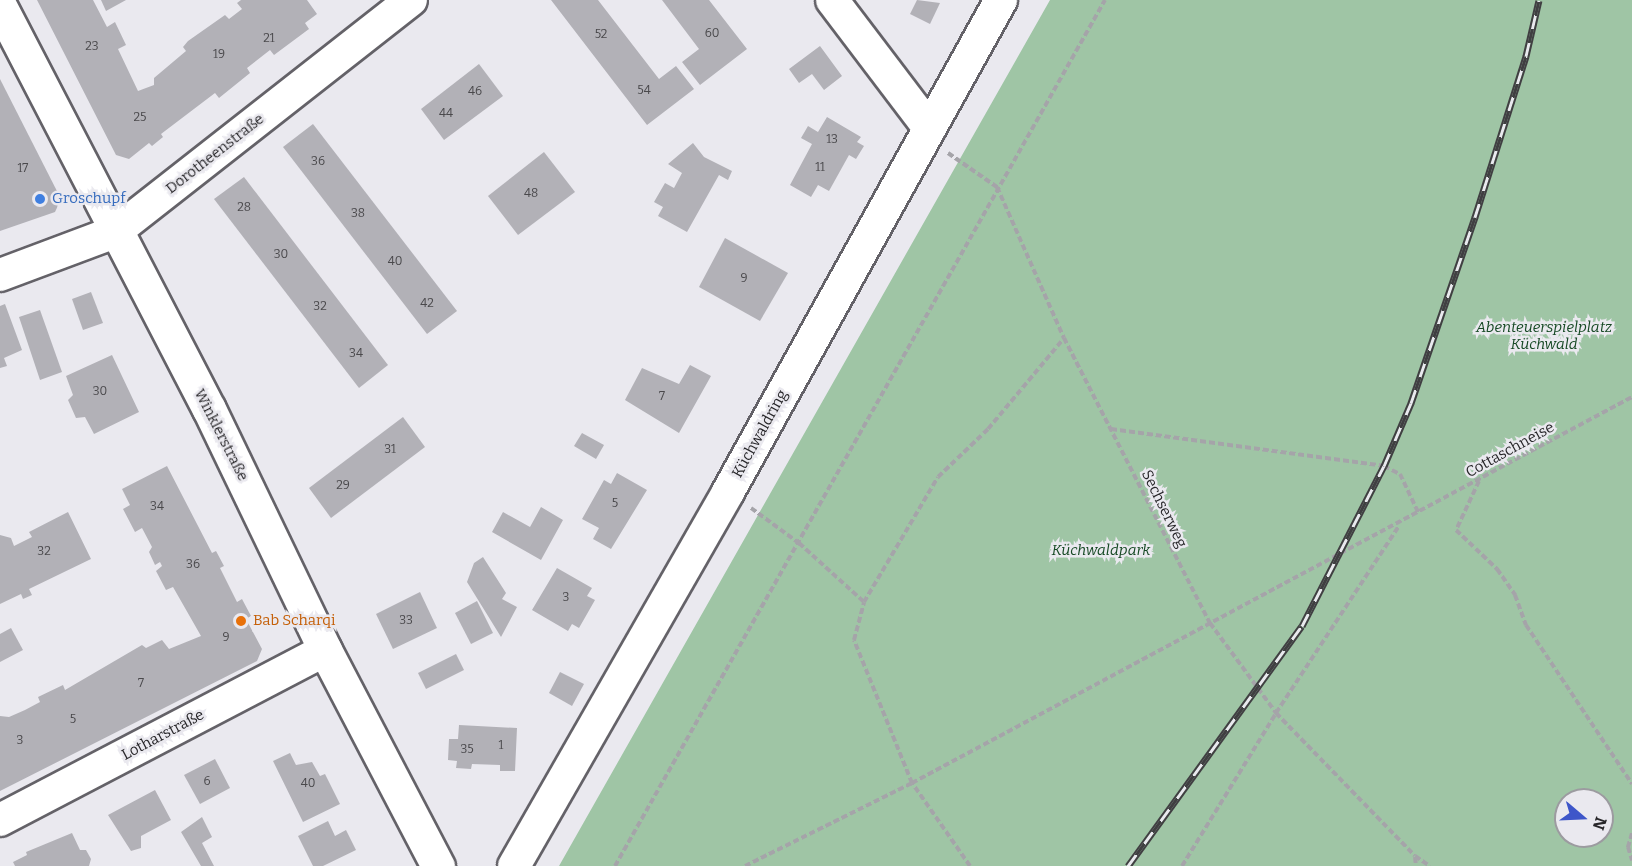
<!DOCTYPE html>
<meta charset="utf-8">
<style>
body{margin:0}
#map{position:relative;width:1632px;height:866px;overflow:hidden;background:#eae9ef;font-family:Bitter,serif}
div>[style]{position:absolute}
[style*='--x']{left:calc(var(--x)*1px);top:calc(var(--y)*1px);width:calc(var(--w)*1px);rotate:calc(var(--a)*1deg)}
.green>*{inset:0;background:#9fc5a5}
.building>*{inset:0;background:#b2b1b7}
.path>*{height:4px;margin-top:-2px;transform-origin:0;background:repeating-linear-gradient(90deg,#a5a4a9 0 6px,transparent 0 9px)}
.roads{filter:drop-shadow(2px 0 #646268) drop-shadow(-2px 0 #646268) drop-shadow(0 2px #646268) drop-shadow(0 -2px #646268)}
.minor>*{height:32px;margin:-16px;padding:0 16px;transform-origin:16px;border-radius:16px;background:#fff}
.major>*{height:33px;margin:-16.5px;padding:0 16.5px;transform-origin:16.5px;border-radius:16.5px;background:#fff}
.rail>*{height:7px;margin-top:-3.5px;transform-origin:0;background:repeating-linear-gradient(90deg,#eae9ef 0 14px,#403f42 0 28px);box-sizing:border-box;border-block:2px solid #403f42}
.dots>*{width:16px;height:16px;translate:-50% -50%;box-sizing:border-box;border:3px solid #eae9ef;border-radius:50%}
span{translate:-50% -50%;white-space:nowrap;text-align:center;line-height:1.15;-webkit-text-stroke:5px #eae9ef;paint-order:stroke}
.number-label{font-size:12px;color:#4a494c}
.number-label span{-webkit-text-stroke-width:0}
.street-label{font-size:15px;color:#272629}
.shop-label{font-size:15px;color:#366cbe}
.left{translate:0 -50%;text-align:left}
.park-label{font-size:15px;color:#164924;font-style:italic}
.food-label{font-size:15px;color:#c56008}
.north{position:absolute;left:1554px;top:788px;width:60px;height:60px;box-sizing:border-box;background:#eae9ef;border:2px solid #9c9ba0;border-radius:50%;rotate:109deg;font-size:16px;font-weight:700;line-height:24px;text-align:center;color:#272629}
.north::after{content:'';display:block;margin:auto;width:21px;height:27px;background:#3e56c9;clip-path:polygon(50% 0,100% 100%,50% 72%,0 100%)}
</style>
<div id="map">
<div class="green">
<i style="clip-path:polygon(evenodd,1050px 0,1632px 0,1632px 866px,559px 866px,1050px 0,1566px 800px,1602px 800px,1602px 836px,1566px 836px,1566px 800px)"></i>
</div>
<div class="building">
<i style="clip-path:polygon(37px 0,93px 0,107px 27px,115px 22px,126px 45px,118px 49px,138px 91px,154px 85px,154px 78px,186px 51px,183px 47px,188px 41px,225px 15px,229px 19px,242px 9px,237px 3px,241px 0,307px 0,317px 14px,305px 23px,309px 29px,274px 55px,270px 50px,247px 68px,250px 73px,219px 98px,215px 93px,161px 134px,163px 137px,152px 146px,149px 143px,129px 159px,116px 155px)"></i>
<i style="clip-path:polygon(101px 0,126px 0,106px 11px)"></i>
<i style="clip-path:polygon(551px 0,598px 0,659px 79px,676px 66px,694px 89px,647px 125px)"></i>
<i style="clip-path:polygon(662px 0,709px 0,747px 49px,700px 85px,682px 62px,699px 49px)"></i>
<i style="clip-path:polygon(917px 0,940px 3px,930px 24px,910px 14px)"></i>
<i style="clip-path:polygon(820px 46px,842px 76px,824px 90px,812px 74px,799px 83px,789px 69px)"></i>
<i style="clip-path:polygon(479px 64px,503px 96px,444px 140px,421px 109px)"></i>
<i style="clip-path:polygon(0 79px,61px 199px,55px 212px,0 231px)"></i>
<i style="clip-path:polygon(827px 117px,861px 137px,857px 142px,864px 146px,856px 159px,849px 155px,829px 191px,818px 185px,811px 197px,790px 185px,812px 144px,801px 138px,808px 126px,818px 132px)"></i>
<i style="clip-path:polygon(313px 124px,457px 311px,427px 334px,283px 147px)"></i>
<i style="clip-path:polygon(693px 143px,704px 157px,732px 171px,728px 180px,719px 175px,687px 232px,658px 216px,663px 207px,654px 202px,665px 183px,674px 188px,682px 173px,668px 164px)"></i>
<i style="clip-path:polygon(544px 152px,575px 192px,518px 235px,488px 196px)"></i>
<i style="clip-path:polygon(244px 177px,388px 365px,359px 388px,214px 199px)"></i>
<i style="clip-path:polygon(725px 238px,788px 273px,760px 321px,699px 287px)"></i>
<i style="clip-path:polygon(91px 292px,103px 323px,83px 330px,72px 299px)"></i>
<i style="clip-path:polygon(5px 304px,22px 350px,4px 358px,7px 366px,0 368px,0 306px)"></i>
<i style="clip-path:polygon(40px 310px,62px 372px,40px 380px,19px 317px)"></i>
<i style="clip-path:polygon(112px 355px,139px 412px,94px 434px,85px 417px,76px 418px,68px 400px,73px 395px,66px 376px)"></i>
<i style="clip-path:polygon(690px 365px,711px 376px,679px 433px,625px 400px,642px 368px,679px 384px)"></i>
<i style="clip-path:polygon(403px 417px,425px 447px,331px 518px,309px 488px)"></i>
<i style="clip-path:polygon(582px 433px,604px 445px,596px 459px,574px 446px)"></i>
<i style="clip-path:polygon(167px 466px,212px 553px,216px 551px,224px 566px,220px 568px,237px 602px,242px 599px,251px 616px,246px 619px,262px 649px,257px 661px,0 791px,0 716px,9px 717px,25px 710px,40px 702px,38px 697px,63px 685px,65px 690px,142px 645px,146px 648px,162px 640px,169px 649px,201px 636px,173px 587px,166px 590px,156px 571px,162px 566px,160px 562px,155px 565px,149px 552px,152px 547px,142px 528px,135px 532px,123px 509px,130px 505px,122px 489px)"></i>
<i style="clip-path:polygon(617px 473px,647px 490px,611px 549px,593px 539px,599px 528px,582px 519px,604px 480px,611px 484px)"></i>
<i style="clip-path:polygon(541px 507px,563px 520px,541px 560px,492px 532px,503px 512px,530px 527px)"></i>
<i style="clip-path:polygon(68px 512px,91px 559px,29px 589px,32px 595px,23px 599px,21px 594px,0 604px,0 535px,11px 538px,14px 546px,32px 537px,29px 532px)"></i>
<i style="clip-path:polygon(483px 557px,506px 593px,502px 599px,517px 607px,501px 637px,467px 582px,474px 563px)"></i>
<i style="clip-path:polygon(557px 568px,592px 588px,587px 596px,595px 600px,579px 628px,572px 624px,568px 631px,532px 610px)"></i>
<i style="clip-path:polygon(420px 592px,437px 628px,393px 649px,376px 614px)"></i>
<i style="clip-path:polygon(477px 601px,493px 633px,471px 644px,455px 613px)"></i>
<i style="clip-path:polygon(11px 628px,23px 650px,0 662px,0 634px)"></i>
<i style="clip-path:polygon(456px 654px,464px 670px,426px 689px,418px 673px)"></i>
<i style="clip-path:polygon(560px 672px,584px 684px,572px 706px,549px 693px)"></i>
<i style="clip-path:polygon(459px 725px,517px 728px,515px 771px,500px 771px,500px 765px,472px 764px,471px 769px,456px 768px,457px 761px,448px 760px,449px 739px,458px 739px)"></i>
<i style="clip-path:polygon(290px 753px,296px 765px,312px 762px,320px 776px,325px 774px,340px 804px,303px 822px,273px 761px)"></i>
<i style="clip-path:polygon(215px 759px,230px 788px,200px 804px,184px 775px)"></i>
<i style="clip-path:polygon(155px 790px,171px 820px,141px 836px,141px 848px,131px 851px,108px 815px)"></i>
<i style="clip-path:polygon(202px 817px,212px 837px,202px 843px,214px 866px,201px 866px,181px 832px)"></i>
<i style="clip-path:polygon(328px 821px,335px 836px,346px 830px,356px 850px,323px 866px,313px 866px,298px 836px)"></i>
<i style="clip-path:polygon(72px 833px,80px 850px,86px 850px,91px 859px,89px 866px,15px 866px,13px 862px,27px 855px,26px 852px)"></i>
</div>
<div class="path">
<i style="--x:948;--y:153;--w:60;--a:34.8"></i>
<i style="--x:997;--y:187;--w:165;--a:66.1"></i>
<i style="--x:1064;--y:338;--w:320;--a:62.9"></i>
<i style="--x:1210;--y:623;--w:112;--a:53.7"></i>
<i style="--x:1276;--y:713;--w:199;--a:45.8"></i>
<i style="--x:1415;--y:856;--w:18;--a:34"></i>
<i style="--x:1111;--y:429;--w:275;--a:7.7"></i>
<i style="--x:1384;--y:466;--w:18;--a:27"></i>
<i style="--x:1400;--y:474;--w:44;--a:64.6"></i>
<i style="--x:1479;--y:481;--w:54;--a:115.1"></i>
<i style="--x:1456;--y:530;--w:57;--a:43.6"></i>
<i style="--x:1497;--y:569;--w:32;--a:55"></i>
<i style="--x:1515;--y:595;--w:32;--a:70"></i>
<i style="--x:1526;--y:625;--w:191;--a:56.3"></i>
<i style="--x:751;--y:508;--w:59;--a:36.1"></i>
<i style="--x:799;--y:543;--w:88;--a:42.2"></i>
<i style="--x:1632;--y:833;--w:15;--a:106"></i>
<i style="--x:1628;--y:847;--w:14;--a:73"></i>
<i style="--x:1415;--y:857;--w:9;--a:84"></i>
<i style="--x:615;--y:866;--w:995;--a:-60.5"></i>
<i style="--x:745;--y:866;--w:186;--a:-26.4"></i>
<i style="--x:912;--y:783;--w:817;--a:-28.2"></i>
<i style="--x:970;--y:866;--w:101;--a:-124.9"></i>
<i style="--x:912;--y:783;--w:154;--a:-112.1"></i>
<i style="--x:854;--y:640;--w:39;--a:-75"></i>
<i style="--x:864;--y:602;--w:145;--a:-59.4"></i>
<i style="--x:938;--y:477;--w:69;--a:-43.8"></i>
<i style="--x:988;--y:429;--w:119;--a:-50.1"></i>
<i style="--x:1182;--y:866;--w:180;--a:-58.4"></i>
<i style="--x:1276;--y:713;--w:224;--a:-56.7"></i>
</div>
<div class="roads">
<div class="minor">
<i style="--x:832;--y:0;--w:161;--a:52.8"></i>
<i style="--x:0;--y:275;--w:123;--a:-20.5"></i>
<i style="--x:115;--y:232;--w:376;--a:-38.1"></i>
<i style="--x:0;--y:820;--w:367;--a:-27.6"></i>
<i style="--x:514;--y:866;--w:431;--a:-60.2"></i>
<i style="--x:728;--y:492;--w:563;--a:-60.98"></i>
</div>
<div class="major">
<i style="--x:0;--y:6;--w:454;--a:62.6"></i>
<i style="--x:209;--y:409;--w:267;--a:64.3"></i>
<i style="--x:325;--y:650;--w:244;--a:62.4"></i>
</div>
</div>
<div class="rail">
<i style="--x:1128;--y:866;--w:296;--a:-54.1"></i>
<i style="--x:1302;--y:626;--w:180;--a:-62.9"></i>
<i style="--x:1384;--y:466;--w:69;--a:-66.8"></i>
<i style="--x:1411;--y:403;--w:197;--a:-71"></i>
<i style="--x:1475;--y:217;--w:169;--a:-72.4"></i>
<i style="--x:1526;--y:56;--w:57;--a:-76.9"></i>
</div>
<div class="dots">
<i style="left:40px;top:199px;background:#3f7fe0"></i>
<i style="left:241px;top:621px;background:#e8710a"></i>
</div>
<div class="number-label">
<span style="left:712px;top:34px">60</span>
<span style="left:601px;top:35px">52</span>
<span style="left:269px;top:39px">21</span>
<span style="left:92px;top:47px">23</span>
<span style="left:219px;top:55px">19</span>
<span style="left:644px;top:91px">54</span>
<span style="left:475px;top:92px">46</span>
<span style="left:446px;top:114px">44</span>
<span style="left:140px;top:118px">25</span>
<span style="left:832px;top:140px">13</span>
<span style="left:318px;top:162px">36</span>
<span style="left:820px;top:168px">11</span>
<span style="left:23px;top:169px">17</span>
<span style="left:531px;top:194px">48</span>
<span style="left:244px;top:208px">28</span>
<span style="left:358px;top:214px">38</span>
<span style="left:281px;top:255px">30</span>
<span style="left:395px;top:262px">40</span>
<span style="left:744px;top:279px">9</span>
<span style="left:427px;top:304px">42</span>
<span style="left:320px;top:307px">32</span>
<span style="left:356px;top:354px">34</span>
<span style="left:100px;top:392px">30</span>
<span style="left:662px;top:397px">7</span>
<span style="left:390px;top:450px">31</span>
<span style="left:343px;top:486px">29</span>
<span style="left:615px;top:504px">5</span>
<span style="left:157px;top:507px">34</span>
<span style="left:44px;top:552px">32</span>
<span style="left:193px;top:565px">36</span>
<span style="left:566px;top:598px">3</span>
<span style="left:406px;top:621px">33</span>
<span style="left:226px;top:638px">9</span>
<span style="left:141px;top:684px">7</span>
<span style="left:73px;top:720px">5</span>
<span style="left:20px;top:741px">3</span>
<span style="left:501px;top:746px">1</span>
<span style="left:467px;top:750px">35</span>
<span style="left:207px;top:782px">6</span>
<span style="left:308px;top:784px">40</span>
</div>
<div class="street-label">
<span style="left:215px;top:154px;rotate:-38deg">Dorotheenstraße</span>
<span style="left:760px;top:434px;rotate:-61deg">Küchwaldring</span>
<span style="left:221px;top:435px;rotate:63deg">Winklerstraße</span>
<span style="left:1510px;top:450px;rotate:-29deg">Cottaschneise</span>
<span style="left:1164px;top:509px;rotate:64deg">Sechserweg</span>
<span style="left:163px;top:735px;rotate:-28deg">Lotharstraße</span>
</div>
<div class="shop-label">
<span class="left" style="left:52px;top:199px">Groschupf</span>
</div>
<div class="park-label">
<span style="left:1544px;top:336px">Abenteuerspielplatz<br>Küchwald</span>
<span style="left:1101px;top:551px">Küchwaldpark</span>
</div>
<div class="food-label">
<span class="left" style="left:253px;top:621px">Bab Scharqi</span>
</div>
<div class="north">N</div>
</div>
